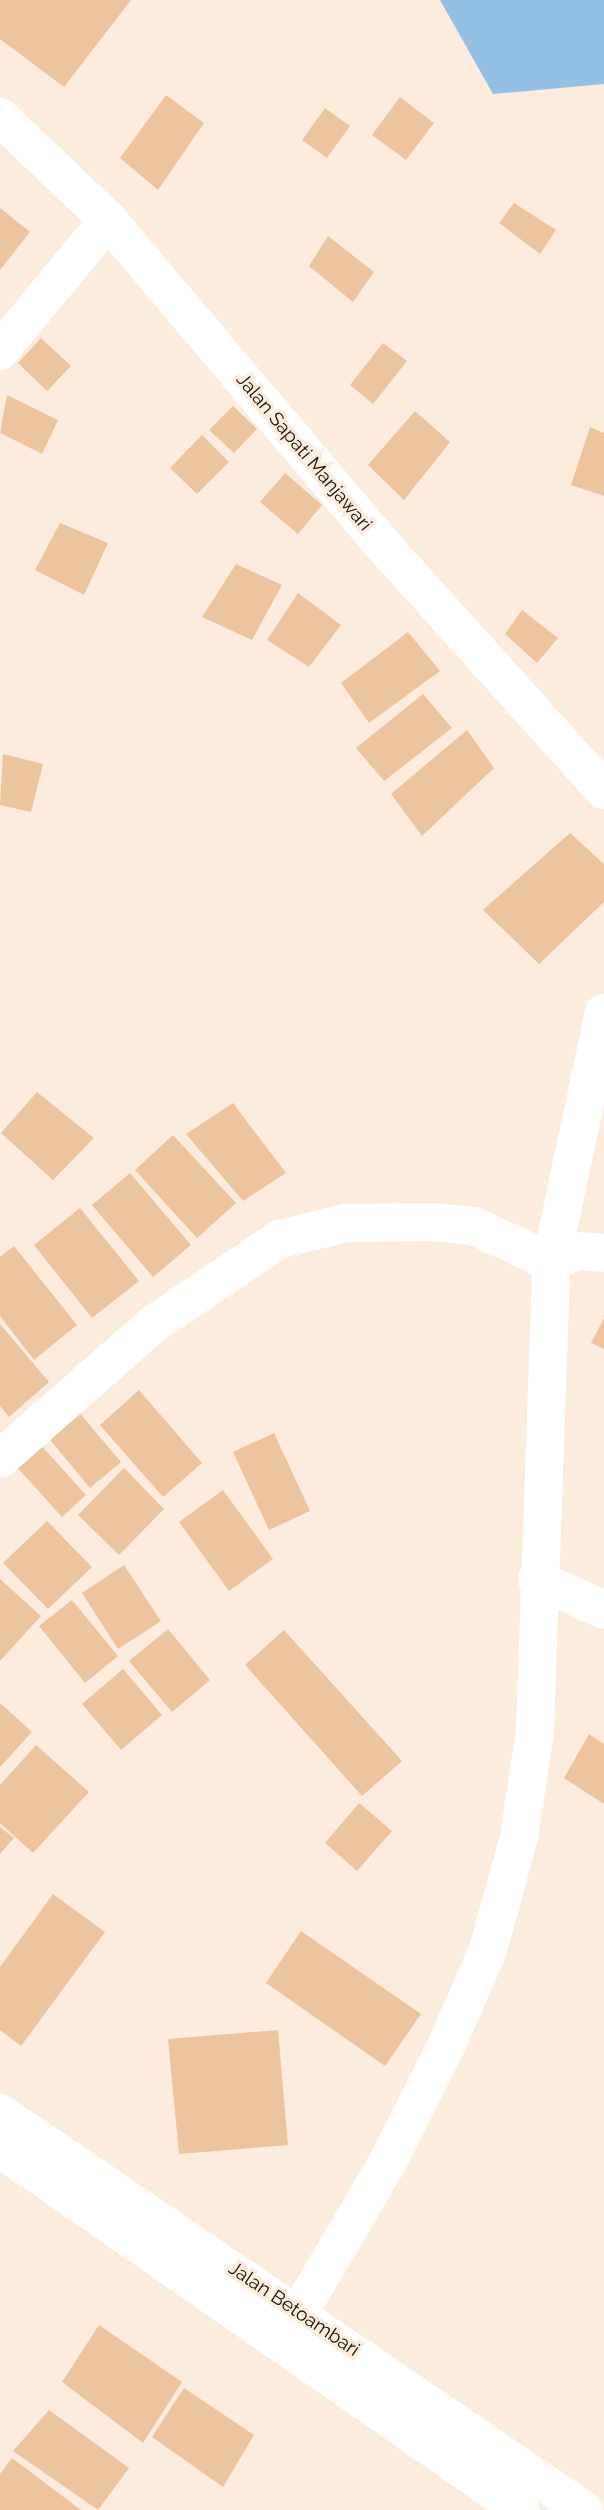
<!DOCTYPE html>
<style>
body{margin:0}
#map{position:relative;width:604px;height:2510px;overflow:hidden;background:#fbecde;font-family:Raleway,sans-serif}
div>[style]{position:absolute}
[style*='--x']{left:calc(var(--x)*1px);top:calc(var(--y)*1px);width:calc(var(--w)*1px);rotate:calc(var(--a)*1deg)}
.water>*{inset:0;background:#94c1e3}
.building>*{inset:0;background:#ecc59e}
.minor>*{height:38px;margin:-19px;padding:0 19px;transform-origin:19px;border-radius:19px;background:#fff}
.major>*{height:38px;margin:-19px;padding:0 19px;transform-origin:19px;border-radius:19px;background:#fff}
span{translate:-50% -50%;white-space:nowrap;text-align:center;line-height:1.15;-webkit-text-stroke:7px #fbecde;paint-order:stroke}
.street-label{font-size:19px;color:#1c130b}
</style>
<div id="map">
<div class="water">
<i style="clip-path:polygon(440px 0,604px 0,604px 84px,493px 94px)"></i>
</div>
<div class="building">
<i style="clip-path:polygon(0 0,131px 0,64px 87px,0 39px)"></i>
<i style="clip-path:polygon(166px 95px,204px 123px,158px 190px,120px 158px)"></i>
<i style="clip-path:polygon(400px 97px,434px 123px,406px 160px,372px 135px)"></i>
<i style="clip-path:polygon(325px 108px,350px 126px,327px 158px,302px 140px)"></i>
<i style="clip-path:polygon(514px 203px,556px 230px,540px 254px,499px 223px)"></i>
<i style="clip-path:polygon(0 208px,30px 232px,0 270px)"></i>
<i style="clip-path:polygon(328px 236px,374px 272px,353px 302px,309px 266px)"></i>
<i style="clip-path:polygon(41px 338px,71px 366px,47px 391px,18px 363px)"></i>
<i style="clip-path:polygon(383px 343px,407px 361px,373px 404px,350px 385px)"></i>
<i style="clip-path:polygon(7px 395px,58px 420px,42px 454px,0 433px)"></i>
<i style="clip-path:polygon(233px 406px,257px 429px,234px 453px,209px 430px)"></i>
<i style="clip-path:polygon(415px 411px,450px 442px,404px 500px,368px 465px)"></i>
<i style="clip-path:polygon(590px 427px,604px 433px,604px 496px,571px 485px)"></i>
<i style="clip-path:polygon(202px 435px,229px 462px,197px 494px,170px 468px)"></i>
<i style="clip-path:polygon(285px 473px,322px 505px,298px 534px,260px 502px)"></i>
<i style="clip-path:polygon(60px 523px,108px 543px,84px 595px,35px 570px)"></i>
<i style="clip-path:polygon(236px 564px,282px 585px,252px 640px,202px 617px)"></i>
<i style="clip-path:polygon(298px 593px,341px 625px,309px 667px,267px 640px)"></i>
<i style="clip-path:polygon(522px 610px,558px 638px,537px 663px,505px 634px)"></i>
<i style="clip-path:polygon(408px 632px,440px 671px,369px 723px,341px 683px)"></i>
<i style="clip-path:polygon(423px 694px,452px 728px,384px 781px,356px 748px)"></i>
<i style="clip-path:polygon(467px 730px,494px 768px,422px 836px,391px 794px)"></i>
<i style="clip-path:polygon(3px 754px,43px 764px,31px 812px,0 805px)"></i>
<i style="clip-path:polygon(570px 833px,604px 864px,604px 902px,539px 964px,483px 910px)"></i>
<i style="clip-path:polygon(37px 1092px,94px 1138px,53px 1180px,1px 1133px)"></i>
<i style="clip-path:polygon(233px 1103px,286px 1173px,243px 1201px,186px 1134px)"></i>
<i style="clip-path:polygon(173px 1135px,236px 1203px,197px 1238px,135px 1170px)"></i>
<i style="clip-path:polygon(130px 1173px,191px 1245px,153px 1277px,92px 1205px)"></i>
<i style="clip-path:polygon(80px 1208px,139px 1281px,92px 1318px,34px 1245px)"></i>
<i style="clip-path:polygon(14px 1246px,77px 1325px,34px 1360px,0 1316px,0 1257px)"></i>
<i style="clip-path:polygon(604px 1318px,604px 1349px,591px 1343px)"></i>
<i style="clip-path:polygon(0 1324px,49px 1382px,9px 1417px,0 1406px)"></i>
<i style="clip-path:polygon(139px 1390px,202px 1463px,163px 1497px,100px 1425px)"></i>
<i style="clip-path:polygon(77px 1410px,121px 1462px,90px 1488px,47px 1436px)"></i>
<i style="clip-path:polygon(274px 1433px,310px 1511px,269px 1530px,233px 1452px)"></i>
<i style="clip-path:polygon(38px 1442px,86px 1495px,62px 1517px,14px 1464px)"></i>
<i style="clip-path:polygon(124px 1468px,164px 1509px,119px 1555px,78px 1515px)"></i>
<i style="clip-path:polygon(223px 1490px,273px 1559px,229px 1591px,179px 1522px)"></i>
<i style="clip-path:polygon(47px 1521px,92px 1567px,48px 1609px,3px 1563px)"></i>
<i style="clip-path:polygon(124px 1565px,161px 1621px,118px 1649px,82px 1593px)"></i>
<i style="clip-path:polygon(0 1579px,41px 1616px,0 1661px)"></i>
<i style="clip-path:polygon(72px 1600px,118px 1656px,85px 1683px,39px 1626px)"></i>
<i style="clip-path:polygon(168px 1629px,210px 1680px,172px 1712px,129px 1661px)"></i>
<i style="clip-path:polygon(284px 1630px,402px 1761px,362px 1796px,245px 1665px)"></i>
<i style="clip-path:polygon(123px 1669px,162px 1715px,121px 1750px,82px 1704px)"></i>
<i style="clip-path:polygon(0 1703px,32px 1732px,0 1767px)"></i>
<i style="clip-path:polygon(589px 1734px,604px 1744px,604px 1804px,564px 1778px)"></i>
<i style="clip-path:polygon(36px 1745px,89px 1792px,33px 1853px,0 1823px,0 1785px)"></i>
<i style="clip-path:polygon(359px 1803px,392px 1831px,357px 1871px,325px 1843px)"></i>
<i style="clip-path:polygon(0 1827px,14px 1838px,0 1854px)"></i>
<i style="clip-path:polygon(53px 1894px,105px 1932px,21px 2046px,0 2030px,0 1967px)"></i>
<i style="clip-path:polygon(301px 1931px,421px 2014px,385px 2066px,266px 1983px)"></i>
<i style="clip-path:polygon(278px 2030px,288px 2145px,179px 2154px,168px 2039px)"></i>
<i style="clip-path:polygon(99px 2325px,182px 2382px,143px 2443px,62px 2382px)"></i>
<i style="clip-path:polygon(184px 2388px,254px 2435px,223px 2487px,152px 2437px)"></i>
<i style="clip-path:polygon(49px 2410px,129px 2468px,98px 2510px,13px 2451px)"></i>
<i style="clip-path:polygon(12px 2458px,81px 2510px,0 2510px,0 2474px)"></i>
</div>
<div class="minor">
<i style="--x:0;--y:117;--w:149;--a:43.6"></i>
<i style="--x:108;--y:220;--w:412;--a:49.8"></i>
<i style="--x:374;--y:535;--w:343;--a:48"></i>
<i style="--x:0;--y:351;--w:170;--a:-50.5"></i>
<i style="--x:0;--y:1459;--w:206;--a:-41.3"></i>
<i style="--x:155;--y:1323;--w:151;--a:-33.9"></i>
<i style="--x:280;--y:1239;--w:68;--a:-13.6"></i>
<i style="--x:346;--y:1223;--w:87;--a:-0.7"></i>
<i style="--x:433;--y:1222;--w:41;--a:5.6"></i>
<i style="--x:474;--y:1226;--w:85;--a:25.1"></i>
<i style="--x:551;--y:1262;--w:28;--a:-23"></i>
<i style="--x:577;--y:1251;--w:27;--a:4"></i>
<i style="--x:537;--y:1579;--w:74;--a:24.8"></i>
<i style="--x:300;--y:2311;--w:169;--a:-59.5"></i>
<i style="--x:386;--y:2165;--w:133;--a:-63.2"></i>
<i style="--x:446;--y:2046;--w:105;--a:-66.4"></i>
<i style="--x:488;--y:1950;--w:117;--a:-74.7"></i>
<i style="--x:519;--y:1837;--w:107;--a:-81.4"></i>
<i style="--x:535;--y:1731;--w:469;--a:-88"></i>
<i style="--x:551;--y:1262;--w:255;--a:-78"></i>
</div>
<div class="major">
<i style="--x:0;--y:2113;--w:706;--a:34.21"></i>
<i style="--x:0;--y:2148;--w:634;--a:34.79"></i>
</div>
<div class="street-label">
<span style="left:304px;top:452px;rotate:50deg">Jalan Sapati Manjawari</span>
<span style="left:294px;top:2309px;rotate:34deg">Jalan Betoambari</span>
</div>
</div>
